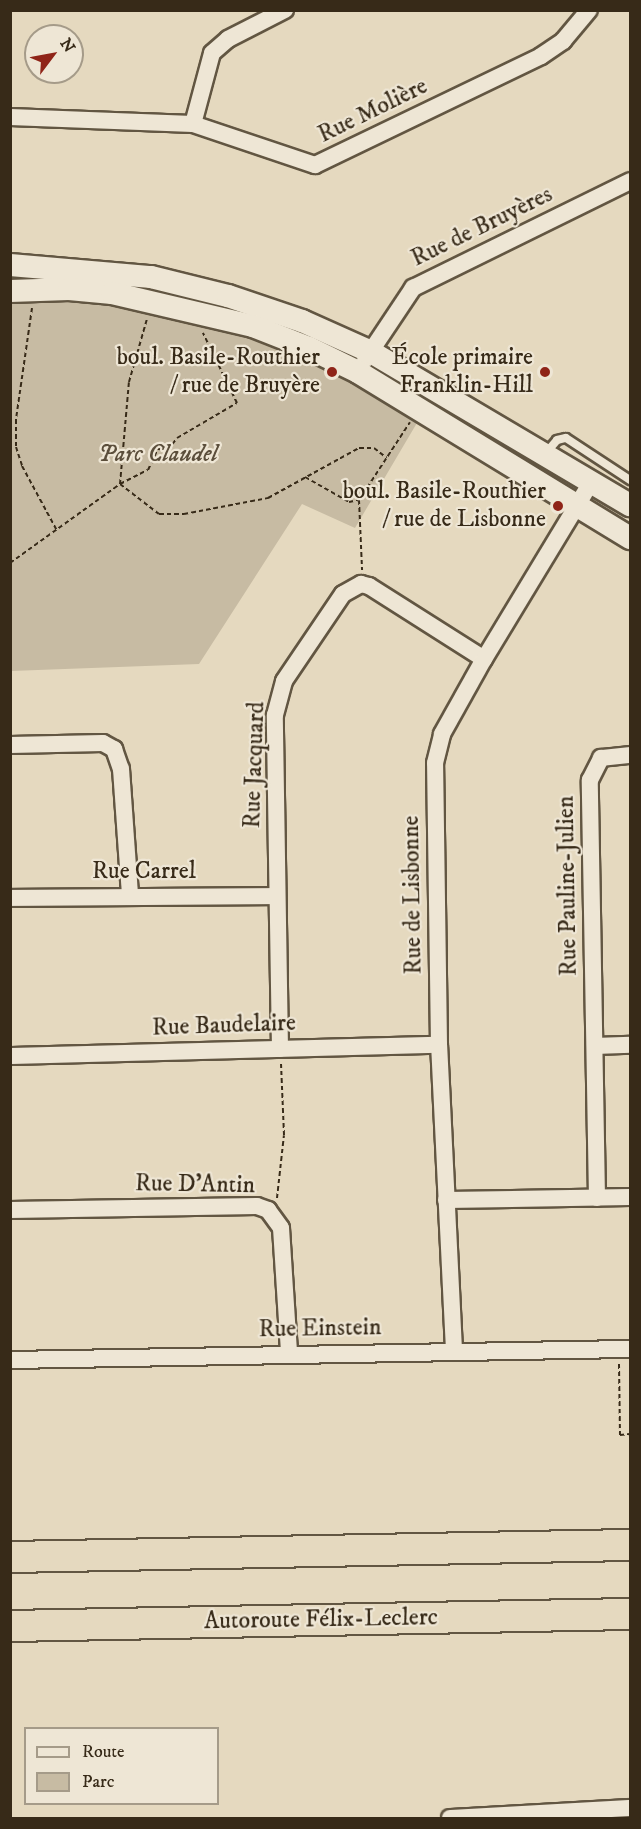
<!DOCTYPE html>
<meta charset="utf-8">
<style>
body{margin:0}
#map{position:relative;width:641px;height:1829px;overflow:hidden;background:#e5d9bf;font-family:"IM FELL DW Pica",serif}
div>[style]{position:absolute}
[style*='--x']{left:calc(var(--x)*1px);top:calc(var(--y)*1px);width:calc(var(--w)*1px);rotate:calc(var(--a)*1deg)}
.green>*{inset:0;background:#c7bba3}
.path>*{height:2px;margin-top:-1px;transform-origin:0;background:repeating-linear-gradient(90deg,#372a18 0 4.5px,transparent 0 7.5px)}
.roads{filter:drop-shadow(2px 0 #625642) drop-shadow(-2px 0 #625642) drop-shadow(0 2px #625642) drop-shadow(0 -2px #625642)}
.lane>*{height:8px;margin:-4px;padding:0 4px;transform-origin:4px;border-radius:4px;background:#eee6d5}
.street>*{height:16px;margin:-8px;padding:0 8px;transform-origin:8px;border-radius:8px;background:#eee6d5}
.secondary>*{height:22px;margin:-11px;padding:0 11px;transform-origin:11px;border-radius:11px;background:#eee6d5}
.highway>*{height:30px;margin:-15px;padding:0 15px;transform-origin:15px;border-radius:15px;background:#e5d9bf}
.dots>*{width:16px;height:16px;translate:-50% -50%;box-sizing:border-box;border:3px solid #eee6d5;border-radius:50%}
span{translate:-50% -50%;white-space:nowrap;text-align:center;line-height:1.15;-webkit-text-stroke:4.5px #eee6d5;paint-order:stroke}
.street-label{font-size:24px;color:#372a18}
.poi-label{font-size:24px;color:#372a18}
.right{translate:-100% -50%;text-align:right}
.park-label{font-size:24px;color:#5b4e3b;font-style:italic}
.frame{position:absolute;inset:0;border:12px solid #372a18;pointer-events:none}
.legend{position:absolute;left:24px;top:1727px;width:195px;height:78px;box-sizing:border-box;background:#eee6d5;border:2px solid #a59b89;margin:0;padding:8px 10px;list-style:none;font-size:18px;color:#372a18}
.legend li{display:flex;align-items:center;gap:12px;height:30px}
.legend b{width:30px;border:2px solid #a59b89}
.north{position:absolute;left:24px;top:24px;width:60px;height:60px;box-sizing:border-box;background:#eee6d5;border:2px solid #a59b89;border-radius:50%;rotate:58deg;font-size:16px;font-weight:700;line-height:24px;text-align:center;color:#372a18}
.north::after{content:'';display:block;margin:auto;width:21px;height:27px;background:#8f2418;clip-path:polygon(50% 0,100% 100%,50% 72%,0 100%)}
</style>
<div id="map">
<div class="green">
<i style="clip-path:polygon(69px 289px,253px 326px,424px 411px,355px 528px,302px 504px,199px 664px,11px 671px,10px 291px)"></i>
</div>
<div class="path">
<i style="--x:32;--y:308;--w:112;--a:98.2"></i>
<i style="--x:16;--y:419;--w:28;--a:90"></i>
<i style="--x:16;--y:447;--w:20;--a:72"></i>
<i style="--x:22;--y:466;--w:72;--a:61.6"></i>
<i style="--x:305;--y:477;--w:51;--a:29.6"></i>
<i style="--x:349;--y:502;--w:10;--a:-11"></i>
<i style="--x:359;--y:500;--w:93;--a:-56.8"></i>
<i style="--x:120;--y:484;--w:31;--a:-27"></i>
<i style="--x:148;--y:470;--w:23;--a:-65"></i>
<i style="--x:158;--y:449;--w:10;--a:6"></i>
<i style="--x:168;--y:450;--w:15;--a:-53"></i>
<i style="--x:177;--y:438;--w:69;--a:-30.3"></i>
<i style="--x:237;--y:403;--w:78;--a:-115.9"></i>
<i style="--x:120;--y:484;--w:102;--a:-85"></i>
<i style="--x:129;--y:382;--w:66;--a:-74.1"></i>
<i style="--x:359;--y:500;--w:70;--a:87.5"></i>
<i style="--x:10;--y:563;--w:135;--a:-35.7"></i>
<i style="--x:120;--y:484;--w:49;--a:37.6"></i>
<i style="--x:159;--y:514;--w:25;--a:0"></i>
<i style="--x:184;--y:514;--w:86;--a:-10.8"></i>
<i style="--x:268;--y:498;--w:104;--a:-28.8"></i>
<i style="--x:359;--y:448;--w:15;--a:0"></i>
<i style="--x:374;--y:448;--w:16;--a:38"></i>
<i style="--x:277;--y:1198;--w:63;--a:-83.7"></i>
<i style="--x:284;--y:1135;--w:71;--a:-92.4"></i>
<i style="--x:619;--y:1364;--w:71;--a:89.2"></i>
<i style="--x:620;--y:1435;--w:10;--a:-6"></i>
</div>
<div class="roads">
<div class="lane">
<i style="--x:545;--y:454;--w:18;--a:-49"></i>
<i style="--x:557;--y:440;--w:9;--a:-13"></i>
<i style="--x:566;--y:438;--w:77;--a:33.3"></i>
</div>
<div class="street">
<i style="--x:10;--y:117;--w:183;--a:2.2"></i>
<i style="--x:193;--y:124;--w:129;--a:18.6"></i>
<i style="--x:315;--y:165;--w:251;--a:-25.7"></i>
<i style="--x:541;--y:56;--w:27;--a:-34"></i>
<i style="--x:563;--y:41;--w:40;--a:-50"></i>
<i style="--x:193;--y:124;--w:73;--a:-75"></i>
<i style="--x:212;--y:53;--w:21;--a:-41"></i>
<i style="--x:228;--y:39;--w:64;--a:-27"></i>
<i style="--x:365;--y:360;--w:87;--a:-56.3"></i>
<i style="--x:413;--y:288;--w:242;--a:-26.2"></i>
<i style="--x:10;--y:745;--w:93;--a:-1.2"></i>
<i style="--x:103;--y:743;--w:13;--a:29"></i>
<i style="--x:114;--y:749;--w:21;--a:71"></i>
<i style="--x:121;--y:769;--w:126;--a:85.9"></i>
<i style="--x:10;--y:898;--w:267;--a:-0.4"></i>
<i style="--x:595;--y:1046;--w:35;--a:-2"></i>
<i style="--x:280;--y:1049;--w:334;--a:-90.9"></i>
<i style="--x:275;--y:715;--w:35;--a:-75"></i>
<i style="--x:284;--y:681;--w:105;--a:-55.9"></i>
<i style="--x:343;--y:594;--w:21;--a:-29"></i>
<i style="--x:361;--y:584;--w:8;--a:14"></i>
<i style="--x:369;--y:586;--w:136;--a:32.4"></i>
<i style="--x:10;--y:1056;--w:429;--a:-1.5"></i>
<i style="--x:597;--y:1198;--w:418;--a:-91"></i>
<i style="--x:590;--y:780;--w:25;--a:-63"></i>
<i style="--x:601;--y:758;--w:29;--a:-6"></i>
<i style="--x:446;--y:1200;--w:184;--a:-0.9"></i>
<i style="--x:10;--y:1210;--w:247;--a:-0.9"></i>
<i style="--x:257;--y:1206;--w:12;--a:20"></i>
<i style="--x:268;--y:1210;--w:22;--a:54"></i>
<i style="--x:281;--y:1228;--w:125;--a:86.3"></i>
<i style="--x:454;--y:1350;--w:305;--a:-92.8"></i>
<i style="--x:439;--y:1045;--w:282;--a:-90.8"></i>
<i style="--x:435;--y:763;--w:30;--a:-76"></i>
<i style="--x:442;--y:734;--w:86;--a:-60.8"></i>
<i style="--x:484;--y:659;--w:208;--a:-58.8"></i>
<i style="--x:10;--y:1360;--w:620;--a:-1.02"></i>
<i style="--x:450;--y:1818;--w:180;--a:-3.2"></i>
</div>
<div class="secondary">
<i style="--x:10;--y:265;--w:142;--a:4.9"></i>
<i style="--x:151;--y:277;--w:79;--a:13.9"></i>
<i style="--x:228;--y:296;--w:78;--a:18.7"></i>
<i style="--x:302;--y:321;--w:76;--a:24.2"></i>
<i style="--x:371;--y:352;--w:301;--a:30.6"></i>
<i style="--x:10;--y:291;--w:59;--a:-1.9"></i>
<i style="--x:69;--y:289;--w:43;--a:5.3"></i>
<i style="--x:112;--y:293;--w:145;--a:13.2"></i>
<i style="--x:253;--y:326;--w:60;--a:21.4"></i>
<i style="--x:309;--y:348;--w:55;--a:26.1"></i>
<i style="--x:358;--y:372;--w:319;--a:31.4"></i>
</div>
<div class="highway">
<i style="--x:10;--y:1557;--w:620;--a:-1.11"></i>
<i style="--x:10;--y:1626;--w:620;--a:-1.11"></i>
</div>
</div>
<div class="dots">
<i style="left:332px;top:372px;background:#8f2418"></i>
<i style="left:545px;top:372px;background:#8f2418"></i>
<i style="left:558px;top:506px;background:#8f2418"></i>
</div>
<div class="street-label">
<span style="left:373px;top:111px;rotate:-26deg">Rue Molière</span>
<span style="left:482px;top:227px;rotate:-26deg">Rue de Bruyères</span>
<span style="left:255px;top:765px;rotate:-88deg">Rue Jacquard</span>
<span style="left:144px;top:872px">Rue Carrel</span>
<span style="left:568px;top:886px;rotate:-91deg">Rue Pauline-Julien</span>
<span style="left:413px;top:895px;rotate:-91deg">Rue de Lisbonne</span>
<span style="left:224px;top:1026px;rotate:-2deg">Rue Baudelaire</span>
<span style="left:195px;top:1185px;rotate:1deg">Rue D'Antin</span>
<span style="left:320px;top:1329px;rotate:-1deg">Rue Einstein</span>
<span style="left:321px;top:1620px;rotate:-1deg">Autoroute Félix-Leclerc</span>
</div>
<div class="poi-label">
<span class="right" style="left:320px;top:372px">boul. Basile-Routhier<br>/ rue de Bruyère</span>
<span class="right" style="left:533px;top:372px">École primaire<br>Franklin-Hill</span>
<span class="right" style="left:546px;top:506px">boul. Basile-Routhier<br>/ rue de Lisbonne</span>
</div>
<div class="park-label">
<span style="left:158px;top:455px">Parc Claudel</span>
</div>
<div class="frame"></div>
<ul class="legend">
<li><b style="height:8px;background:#eee6d5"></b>Route</li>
<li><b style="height:16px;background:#c7bba3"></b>Parc</li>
</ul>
<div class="north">N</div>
</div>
